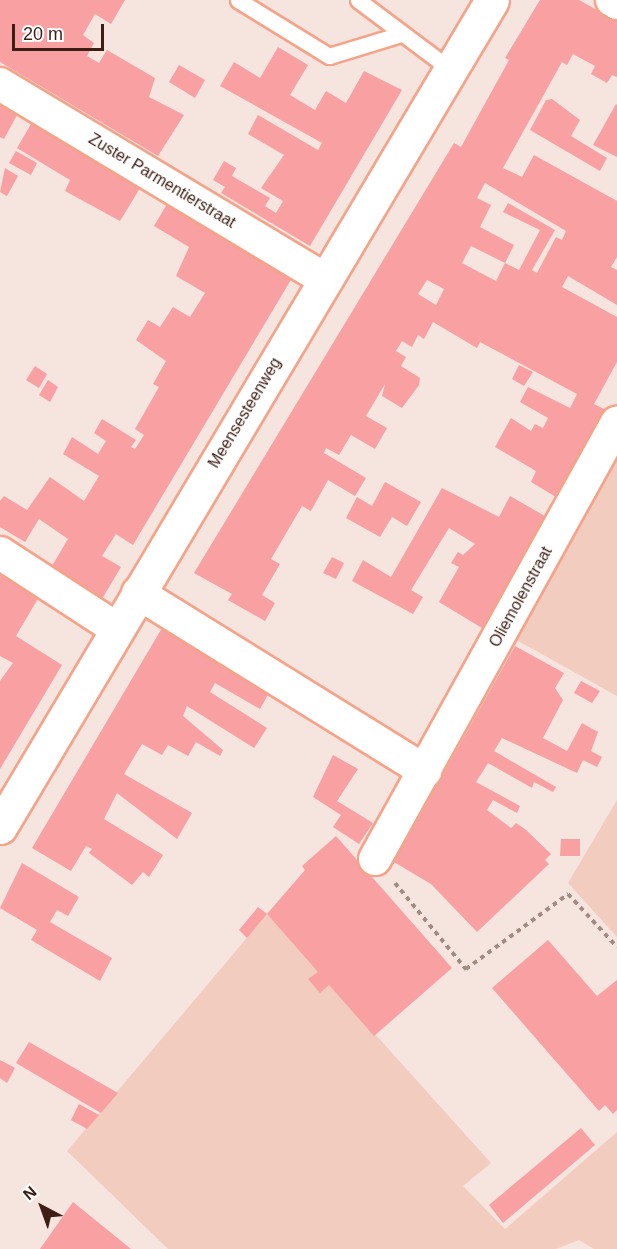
<!DOCTYPE html>
<style>
body{margin:0}
#map{position:relative;width:617px;height:1249px;overflow:hidden;background:#f6e4df;font-family:Helvetica,sans-serif}
div>[style]{position:absolute}
[style*='--x']{left:calc(var(--x)*1px);top:calc(var(--y)*1px);width:calc(var(--w)*1px);rotate:calc(var(--a)*1deg)}
.green>*{inset:0;background:#f3ccc0}
.building>*{inset:0;background:#f8a0a2}
.path>*{height:4px;margin-top:-2px;transform-origin:0;background:repeating-linear-gradient(90deg,#a38a83 0 4.5px,transparent 0 9px)}
.roads{filter:drop-shadow(2px 0 #f5a389) drop-shadow(-2px 0 #f5a389) drop-shadow(0 2px #f5a389) drop-shadow(0 -2px #f5a389)}
.service>*{height:15px;margin:-7.5px;padding:0 7.5px;transform-origin:7.5px;border-radius:7.5px;background:#fff}
.minor>*{height:32px;margin:-16px;padding:0 16px;transform-origin:16px;border-radius:16px;background:#fff}
.primary>*{height:33px;margin:-16.5px;padding:0 16.5px;transform-origin:16.5px;border-radius:16.5px;background:#fff}
span{translate:-50% -50%;white-space:nowrap;text-align:center;line-height:1.15;-webkit-text-stroke:6px #fff;paint-order:stroke}
.street-label{font-size:16px;color:#3e1e14}
.north{position:absolute;left:12px;top:1177px;width:60px;height:60px;-webkit-text-stroke:4px #fff;paint-order:stroke;rotate:319deg;font-size:16px;font-weight:700;line-height:24px;text-align:center;color:#3e1e14}
.north::after{content:'';display:block;margin:auto;width:21px;height:27px;background:#3e1e14;clip-path:polygon(50% 0,100% 100%,50% 72%,0 100%)}
.scale{position:absolute;left:12px;top:24px;width:92px;height:27px;box-sizing:border-box;border:3px solid #3e1e14;border-top:0;padding-left:8px;font-size:18px;line-height:21px;white-space:nowrap;color:#3e1e14;-webkit-text-stroke:4px #fff;paint-order:stroke}
</style>
<div id="map">
<div class="green">
<i style="clip-path:polygon(617px 444px,617px 696px,511px 637px)"></i>
<i style="clip-path:polygon(617px 800px,617px 937px,568px 883px)"></i>
<i style="clip-path:polygon(267px 914px,491px 1163px,463px 1186px,505px 1229px,617px 1132px,617px 1249px,594px 1249px,579px 1240px,556px 1249px,168px 1249px,67px 1151px)"></i>
</div>
<div class="building">
<i style="clip-path:polygon(0 0,125px 0,111px 24px,95px 14px,83px 35px,94px 43px,87px 56px,99px 63px,107px 50px,155px 78px,149px 97px,184px 115px,158px 156px,0 62px)"></i>
<i style="clip-path:polygon(evenodd,540px 0,579px 0,617px 21px,617px 77px,612px 75px,607px 83px,591px 74px,595px 66px,573px 54px,567px 65px,562px 62px,503px 168px,522px 177px,534px 155px,617px 201px,617px 257px,611px 267px,617px 270px,617px 305px,568px 276px,562px 287px,617px 317px,617px 362px,594px 404px,610px 412px,561px 500px,531px 482px,536px 471px,495px 447px,511px 418px,531px 431px,535px 424px,543px 428px,548px 418px,520px 402px,528px 387px,570px 408px,577px 394px,480px 342px,477px 348px,433px 322px,424px 339px,418px 335px,412px 347px,402px 341px,396px 351px,406px 357px,401px 366px,420px 378px,419px 385px,402px 408px,382px 396px,385px 384px,366px 416px,387px 428px,375px 449px,351px 435px,339px 455px,326px 448px,324px 453px,366px 478px,355px 496px,328px 480px,311px 511px,302px 506px,271px 559px,280px 564px,262px 595px,275px 603px,265px 621px,228px 600px,232px 594px,194px 573px,454px 143px,461px 147px,509px 60px,505px 58px,540px 0,485px 183px,566px 231px,562px 240px,556px 237px,537px 273px,532px 270px,555px 230px,508px 203px,503px 212px,540px 230px,519px 270px,505px 263px,496px 281px,462px 263px,471px 246px,505px 263px,514px 245px,480px 227px,491px 205px,477px 198px,485px 183px,540px 0,427px 280px,444px 289px,436px 305px,418px 294px,427px 280px)"></i>
<i style="clip-path:polygon(278px 47px,308px 65px,290px 95px,315px 110px,326px 91px,346px 103px,364px 71px,402px 90px,310px 246px,221px 193px,225px 187px,213px 180px,224px 161px,236px 168px,232px 176px,270px 198px,265px 206px,276px 213px,283px 201px,261px 188px,284px 155px,248px 134px,258px 115px,318px 150px,322px 143px,220px 86px,234px 62px,260px 78px)"></i>
<i style="clip-path:polygon(179px 65px,205px 80px,195px 98px,169px 82px)"></i>
<i style="clip-path:polygon(552px 99px,580px 120px,571px 136px,607px 158px,600px 171px,530px 130px,546px 100px)"></i>
<i style="clip-path:polygon(616px 104px,617px 105px,617px 157px,593px 145px)"></i>
<i style="clip-path:polygon(0 105px,17px 115px,4px 139px,0 137px)"></i>
<i style="clip-path:polygon(31px 124px,140px 188px,120px 221px,65px 191px,70px 180px,17px 148px)"></i>
<i style="clip-path:polygon(16px 151px,37px 163px,31px 175px,9px 163px)"></i>
<i style="clip-path:polygon(5px 168px,18px 176px,7px 196px,0 192px)"></i>
<i style="clip-path:polygon(167px 204px,292px 278px,133px 545px,116px 534px,102px 556px,121px 567px,99px 604px,49px 571px,68px 539px,39px 519px,25px 542px,0 527px,0 501px,4px 496px,27px 510px,50px 477px,84px 501px,99px 476px,63px 454px,72px 437px,98px 454px,106px 441px,94px 433px,102px 419px,136px 440px,131px 447px,135px 449px,144px 435px,135px 429px,159px 387px,153px 384px,166px 361px,136px 340px,148px 320px,160px 327px,173px 307px,190px 317px,205px 293px,176px 276px,189px 247px,154px 226px)"></i>
<i style="clip-path:polygon(519px 365px,533px 372px,524px 386px,512px 379px)"></i>
<i style="clip-path:polygon(35px 366px,47px 374px,39px 388px,26px 380px)"></i>
<i style="clip-path:polygon(48px 380px,58px 387px,50px 402px,39px 395px)"></i>
<i style="clip-path:polygon(385px 482px,421px 502px,407px 526px,392px 517px,380px 537px,346px 518px,357px 497px,372px 506px)"></i>
<i style="clip-path:polygon(442px 488px,499px 517px,510px 496px,550px 519px,487px 631px,439px 602px,459px 567px,451px 563px,458px 552px,463px 555px,475px 544px,449px 528px,411px 590px,423px 597px,413px 614px,352px 581px,363px 560px,391px 577px)"></i>
<i style="clip-path:polygon(332px 557px,344px 563px,336px 579px,323px 573px)"></i>
<i style="clip-path:polygon(0 563px,43px 590px,16px 636px,62px 665px,0 769px,0 681px,13px 663px,0 656px)"></i>
<i style="clip-path:polygon(162px 628px,270px 691px,260px 709px,215px 683px,210px 692px,267px 728px,254px 748px,187px 706px,183px 716px,223px 750px,220px 756px,196px 742px,188px 756px,168px 745px,162px 755px,142px 744px,124px 774px,192px 813px,177px 839px,117px 793px,104px 819px,163px 855px,149px 877px,143px 872px,132px 885px,89px 853px,92px 849px,86px 846px,71px 871px,32px 848px)"></i>
<i style="clip-path:polygon(515px 646px,564px 673px,555px 688px,563px 700px,543px 738px,567px 751px,582px 723px,598px 732px,591px 751px,602px 757px,597px 767px,583px 760px,577px 773px,502px 738px,494px 751px,556px 787px,553px 792px,534px 782px,532px 788px,488px 763px,476px 782px,520px 806px,517px 813px,493px 800px,487px 810px,511px 828px,516px 823px,525px 829px,551px 854px,545px 860px,549px 864px,477px 932px,431px 884px,394px 862px)"></i>
<i style="clip-path:polygon(581px 681px,600px 691px,592px 703px,574px 693px)"></i>
<i style="clip-path:polygon(333px 755px,358px 769px,337px 801px,373px 823px,359px 844px,333px 827px,341px 815px,313px 797px)"></i>
<i style="clip-path:polygon(336px 836px,452px 968px,374px 1036px,329px 985px,320px 993px,308px 979px,318px 972px,267px 914px,247px 938px,239px 930px,258px 907px,267px 914px,305px 870px,302px 866px)"></i>
<i style="clip-path:polygon(561px 839px,580px 839px,580px 856px,560px 856px)"></i>
<i style="clip-path:polygon(22px 863px,79px 897px,68px 916px,57px 910px,50px 922px,112px 958px,100px 981px,31px 940px,37px 930px,0 908px)"></i>
<i style="clip-path:polygon(548px 940px,597px 996px,617px 980px,617px 1110px,613px 1114px,605px 1105px,599px 1111px,492px 988px)"></i>
<i style="clip-path:polygon(29px 1042px,118px 1093px,101px 1113px,16px 1063px)"></i>
<i style="clip-path:polygon(0 1060px,15px 1068px,7px 1083px,0 1078px)"></i>
<i style="clip-path:polygon(79px 1104px,99px 1115px,87px 1129px,71px 1120px)"></i>
<i style="clip-path:polygon(581px 1128px,595px 1145px,503px 1223px,489px 1205px)"></i>
<i style="clip-path:polygon(73px 1202px,131px 1249px,40px 1249px)"></i>
</div>
<div class="path">
<i style="--x:395;--y:883;--w:112;--a:50.5"></i>
<i style="--x:466;--y:969;--w:127;--a:-36.3"></i>
<i style="--x:568;--y:894;--w:72;--a:47.2"></i>
</div>
<div class="roads">
<div class="service">
<i style="--x:238;--y:0;--w:107;--a:31.6"></i>
<i style="--x:329;--y:56;--w:75;--a:-17"></i>
<i style="--x:358;--y:0;--w:115;--a:36.9"></i>
</div>
<div class="minor">
<i style="--x:612;--y:0;--w:6;--a:31"></i>
<i style="--x:0;--y:84;--w:379;--a:31"></i>
<i style="--x:0;--y:553;--w:140;--a:33"></i>
<i style="--x:138;--y:593;--w:338;--a:31.8"></i>
<i style="--x:375;--y:859;--w:499;--a:-61"></i>
</div>
<div class="primary">
<i style="--x:0;--y:827;--w:962;--a:-59.25"></i>
</div>
</div>
<div class="street-label">
<span style="left:162px;top:181px;rotate:31deg">Zuster Parmentierstraat</span>
<span style="left:245px;top:413px;rotate:-59deg">Meensesteenweg</span>
<span style="left:521px;top:597px;rotate:-61deg">Oliemolenstraat</span>
</div>
<div class="north">N</div>
<div class="scale">20 m</div>
</div>
